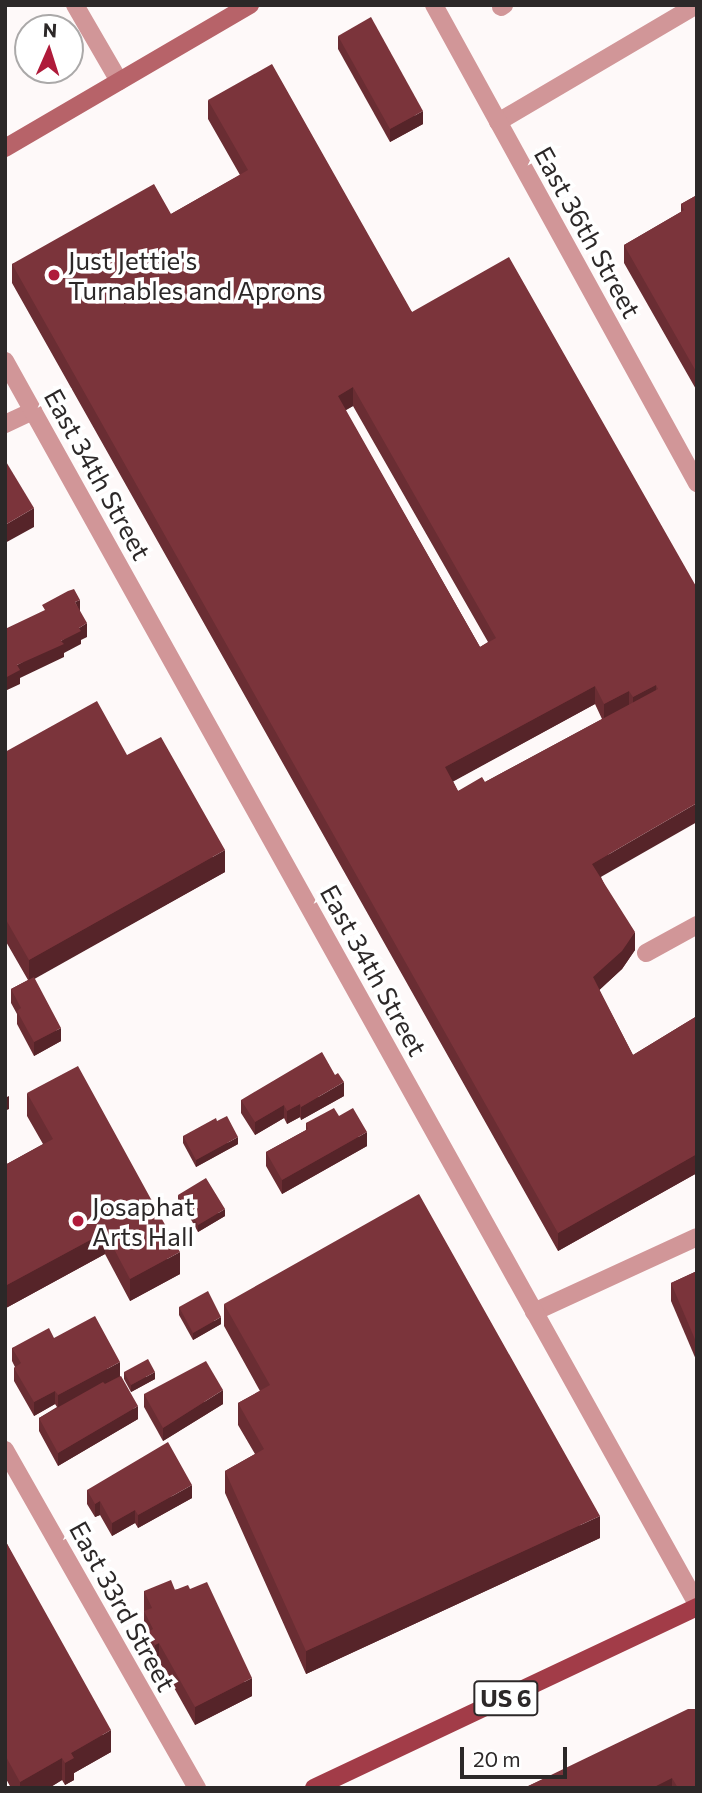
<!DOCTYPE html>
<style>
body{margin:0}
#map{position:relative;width:702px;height:1793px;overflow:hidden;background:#fef9f9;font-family:Commissioner,sans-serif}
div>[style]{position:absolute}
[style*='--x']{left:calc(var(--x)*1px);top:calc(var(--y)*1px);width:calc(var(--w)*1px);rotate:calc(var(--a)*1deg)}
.service>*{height:18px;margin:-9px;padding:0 9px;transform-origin:9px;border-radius:9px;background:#d19698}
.minor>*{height:18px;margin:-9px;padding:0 9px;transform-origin:9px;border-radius:9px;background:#d19698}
.tertiary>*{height:18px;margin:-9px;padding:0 9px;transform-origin:9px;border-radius:9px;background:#d19698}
.secondary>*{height:18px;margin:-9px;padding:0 9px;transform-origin:9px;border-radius:9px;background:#b76369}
.primary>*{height:18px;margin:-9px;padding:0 9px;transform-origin:9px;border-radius:9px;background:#a23c48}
.wall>*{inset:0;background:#6a2d33}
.shaded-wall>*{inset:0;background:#562429}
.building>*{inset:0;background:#7b343b}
.dots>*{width:19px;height:19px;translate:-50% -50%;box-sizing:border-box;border:4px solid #fff;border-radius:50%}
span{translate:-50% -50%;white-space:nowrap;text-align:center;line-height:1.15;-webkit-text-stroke:7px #fff;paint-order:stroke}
.shield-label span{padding:2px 5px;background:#fff;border:2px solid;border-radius:5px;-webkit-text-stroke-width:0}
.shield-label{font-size:24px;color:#2c2828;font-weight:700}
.street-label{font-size:26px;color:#2c2828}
.poi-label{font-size:26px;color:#2c2828}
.left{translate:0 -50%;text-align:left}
.frame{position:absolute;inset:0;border:7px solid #2c2828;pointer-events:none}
.north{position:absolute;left:14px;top:14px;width:70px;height:70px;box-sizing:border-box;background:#fff;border:2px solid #aba9a9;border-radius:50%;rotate:3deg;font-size:19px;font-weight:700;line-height:28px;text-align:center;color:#2c2828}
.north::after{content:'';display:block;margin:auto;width:24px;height:32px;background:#af1b3a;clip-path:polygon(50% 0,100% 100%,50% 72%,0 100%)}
.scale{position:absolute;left:460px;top:1747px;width:107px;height:32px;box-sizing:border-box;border:4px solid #2c2828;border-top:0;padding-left:9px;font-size:21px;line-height:24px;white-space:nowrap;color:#2c2828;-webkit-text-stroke:5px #fff;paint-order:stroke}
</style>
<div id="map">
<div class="service">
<i style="--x:75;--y:5;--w:88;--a:59.9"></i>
<i style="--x:501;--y:7;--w:4;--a:-34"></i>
<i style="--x:498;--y:122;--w:231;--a:-30.5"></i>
<i style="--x:5;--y:424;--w:31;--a:-25"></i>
<i style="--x:646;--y:953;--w:58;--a:-28.8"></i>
<i style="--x:534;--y:1312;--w:179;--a:-24.7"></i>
</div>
<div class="minor">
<i style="--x:5;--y:361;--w:1423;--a:60.89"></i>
<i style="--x:5;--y:1450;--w:389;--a:60.4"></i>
</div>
<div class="tertiary">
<i style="--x:434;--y:5;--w:546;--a:61.18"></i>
</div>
<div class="secondary">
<i style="--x:5;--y:148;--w:284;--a:-30.3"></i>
</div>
<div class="primary">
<i style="--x:314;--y:1788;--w:424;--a:-25.3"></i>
</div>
<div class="wall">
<i style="clip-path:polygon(338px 36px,423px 124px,390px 142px,338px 49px)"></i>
<i style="clip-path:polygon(evenodd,208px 100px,412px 312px,697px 588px,601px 877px,635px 950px,622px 969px,599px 990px,633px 1055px,697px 1016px,697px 1173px,558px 1251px,12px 283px,12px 264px,171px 214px,240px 175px,208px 119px,208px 100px,353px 406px,488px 642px,480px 647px,345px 410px,353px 406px,208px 100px,595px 704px,602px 719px,485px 782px,458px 791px,453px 781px,595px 704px)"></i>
<i style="clip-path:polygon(697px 195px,697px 391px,624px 263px,624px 245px,681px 212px,681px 204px)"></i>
<i style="clip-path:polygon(5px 752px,127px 755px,225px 872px,34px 978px,61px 1041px,34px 1056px,17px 1024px,17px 1014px,11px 1003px,11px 989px,28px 980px,5px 940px)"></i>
<i style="clip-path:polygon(27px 1093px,180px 1274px,130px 1301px,105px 1254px,6px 1308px,6px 1315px,5px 1165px,43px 1144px,27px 1116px)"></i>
<i style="clip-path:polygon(344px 1096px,301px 1120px,300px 1117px,287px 1124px,284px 1118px,255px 1135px,241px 1113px,241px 1100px)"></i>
<i style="clip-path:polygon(339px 1116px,367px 1146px,282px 1194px,266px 1166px,266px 1152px,306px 1130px,306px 1123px)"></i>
<i style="clip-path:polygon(183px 1136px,238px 1144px,196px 1167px,183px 1143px)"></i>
<i style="clip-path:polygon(178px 1195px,225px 1216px,198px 1232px,189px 1216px,187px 1218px,178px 1202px)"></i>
<i style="clip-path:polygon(697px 1271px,697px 1362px,671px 1301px,671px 1283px)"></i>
<i style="clip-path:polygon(224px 1304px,600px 1538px,306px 1674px,225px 1493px,225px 1471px,255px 1454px,238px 1425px,238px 1403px,260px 1391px,224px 1326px)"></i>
<i style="clip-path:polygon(179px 1307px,221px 1324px,193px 1340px,179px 1315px)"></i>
<i style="clip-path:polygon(54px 1338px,120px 1376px,138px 1419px,58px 1466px,39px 1431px,39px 1418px,57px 1407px,55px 1404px,34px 1416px,14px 1381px,14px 1368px,15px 1367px,12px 1361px,12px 1348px)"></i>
<i style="clip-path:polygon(124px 1372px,155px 1379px,131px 1392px,124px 1379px)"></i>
<i style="clip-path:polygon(144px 1394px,223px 1404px,163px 1441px,144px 1407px)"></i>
<i style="clip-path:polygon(87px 1490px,192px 1498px,138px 1528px,135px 1523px,112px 1536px,100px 1515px,95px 1517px,87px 1504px)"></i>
<i style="clip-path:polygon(5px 1540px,111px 1752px,74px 1773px,74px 1780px,65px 1785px,62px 1780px,49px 1788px,11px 1788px,5px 1777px)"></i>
<i style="clip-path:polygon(190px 1589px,252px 1696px,195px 1725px,159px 1661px,155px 1663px,148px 1650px,148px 1639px,144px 1629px,144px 1591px)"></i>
<i style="clip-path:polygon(697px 1709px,697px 1788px,524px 1788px)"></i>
</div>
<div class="shaded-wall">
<i style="clip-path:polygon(423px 111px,423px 124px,390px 142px,390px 129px)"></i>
<i style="clip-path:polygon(353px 387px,353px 406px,338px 415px,338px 396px)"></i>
<i style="clip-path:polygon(34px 508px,34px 527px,5px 543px,5px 525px)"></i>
<i style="clip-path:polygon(80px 600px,80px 613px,75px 602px)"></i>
<i style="clip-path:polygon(87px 623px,87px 637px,81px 640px,81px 644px,64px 653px,64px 657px,20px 678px,20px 684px,5px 691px,5px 678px,17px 665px,61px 641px,79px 628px)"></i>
<i style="clip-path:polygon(656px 685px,656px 703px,633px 716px,633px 697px)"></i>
<i style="clip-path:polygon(595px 686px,595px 704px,445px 786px,445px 767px)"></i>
<i style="clip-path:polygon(629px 691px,629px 709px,604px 723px,604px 704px)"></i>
<i style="clip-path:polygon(697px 803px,697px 822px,592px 882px,592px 864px)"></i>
<i style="clip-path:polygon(225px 850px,225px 872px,29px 982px,29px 960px)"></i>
<i style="clip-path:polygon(635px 932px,635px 950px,622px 969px,593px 996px,593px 977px)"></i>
<i style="clip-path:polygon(61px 1028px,61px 1041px,34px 1056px,34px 1042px)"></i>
<i style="clip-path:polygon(344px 1082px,344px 1096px,301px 1120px,301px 1107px)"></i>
<i style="clip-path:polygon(9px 1096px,9px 1109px,5px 1111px,5px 1098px)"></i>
<i style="clip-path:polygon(300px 1104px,300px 1117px,287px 1124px,287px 1111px)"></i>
<i style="clip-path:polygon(284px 1105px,284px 1118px,255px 1135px,255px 1122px)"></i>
<i style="clip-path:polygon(367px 1132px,367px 1146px,282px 1194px,282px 1180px)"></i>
<i style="clip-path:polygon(238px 1137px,238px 1144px,196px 1167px,196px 1160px)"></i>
<i style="clip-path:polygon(697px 1154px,697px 1173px,558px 1251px,558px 1233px)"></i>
<i style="clip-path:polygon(225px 1209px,225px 1216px,198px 1232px,198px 1225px)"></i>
<i style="clip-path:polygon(105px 1232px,105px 1254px,6px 1308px,6px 1315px,5px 1316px,5px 1286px)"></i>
<i style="clip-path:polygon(180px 1252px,180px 1274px,130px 1301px,130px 1279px)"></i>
<i style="clip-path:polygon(221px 1317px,221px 1324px,193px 1340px,193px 1333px)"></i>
<i style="clip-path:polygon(120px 1362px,120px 1376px,58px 1409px,58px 1395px)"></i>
<i style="clip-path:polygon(155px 1372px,155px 1379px,131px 1392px,131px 1385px)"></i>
<i style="clip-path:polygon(223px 1390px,223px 1404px,163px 1441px,163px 1428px)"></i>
<i style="clip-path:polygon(55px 1391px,55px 1404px,34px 1416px,34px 1402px)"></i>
<i style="clip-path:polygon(138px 1406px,138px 1419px,58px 1466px,58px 1453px)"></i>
<i style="clip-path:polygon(192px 1485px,192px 1498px,138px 1528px,138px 1515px)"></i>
<i style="clip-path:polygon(100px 1501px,100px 1515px,95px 1517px,95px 1504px)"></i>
<i style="clip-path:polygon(135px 1510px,135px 1523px,112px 1536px,112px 1523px)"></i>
<i style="clip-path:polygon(600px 1516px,600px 1538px,306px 1674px,306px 1651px)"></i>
<i style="clip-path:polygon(159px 1643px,159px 1661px,155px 1663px,155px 1645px)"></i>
<i style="clip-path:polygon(252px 1678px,252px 1696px,195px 1725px,195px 1707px)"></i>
<i style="clip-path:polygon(111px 1730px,111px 1752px,74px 1773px,74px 1780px,65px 1785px,65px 1763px,71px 1753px)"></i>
<i style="clip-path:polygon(62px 1758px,62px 1780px,49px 1788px,20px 1788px,20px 1782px)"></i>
<i style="clip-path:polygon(672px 1778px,672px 1788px,652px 1788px)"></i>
</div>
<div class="building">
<i style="clip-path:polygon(371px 17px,423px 111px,390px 129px,338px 36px)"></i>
<i style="clip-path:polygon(evenodd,272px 64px,412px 312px,509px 257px,697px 588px,697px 803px,592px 864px,635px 932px,622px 951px,593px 977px,633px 1055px,697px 1016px,697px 1154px,558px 1233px,12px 264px,154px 184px,171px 214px,248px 170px,208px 100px,272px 64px,353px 387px,496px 638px,480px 647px,338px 396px,353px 387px,272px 64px,656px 685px,658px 689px,485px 782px,482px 777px,458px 791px,445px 767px,595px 686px,604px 704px,629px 691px,633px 697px,656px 685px)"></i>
<i style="clip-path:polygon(697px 195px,697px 373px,624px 245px,684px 210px,681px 204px)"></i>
<i style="clip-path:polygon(5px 460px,34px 508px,5px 525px)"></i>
<i style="clip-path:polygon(74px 589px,80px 600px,75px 602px,87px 623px,79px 628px,81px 631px,61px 641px,64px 644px,17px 665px,20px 670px,5px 678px,5px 629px,45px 610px,42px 605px,68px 591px)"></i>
<i style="clip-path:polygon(97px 701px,127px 755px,161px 737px,225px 850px,29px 960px,5px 918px,5px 752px)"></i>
<i style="clip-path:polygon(34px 977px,61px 1028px,34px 1042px,17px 1011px,21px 1008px,11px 989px)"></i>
<i style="clip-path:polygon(322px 1052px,335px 1075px,338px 1073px,344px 1082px,301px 1107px,300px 1104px,287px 1111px,284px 1105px,255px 1122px,241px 1100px)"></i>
<i style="clip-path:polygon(78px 1066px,180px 1252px,130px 1279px,105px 1232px,5px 1286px,5px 1165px,53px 1139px,27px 1093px)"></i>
<i style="clip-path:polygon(334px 1108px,339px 1116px,353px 1108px,367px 1132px,282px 1180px,266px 1152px,308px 1129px,306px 1123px)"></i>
<i style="clip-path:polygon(227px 1116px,238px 1137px,196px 1160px,183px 1136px,216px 1118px,217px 1121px)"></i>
<i style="clip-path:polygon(206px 1178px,225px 1209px,198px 1225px,189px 1209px,187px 1211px,178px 1195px)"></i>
<i style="clip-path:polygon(419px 1194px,600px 1516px,306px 1651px,225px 1471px,264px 1449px,238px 1403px,270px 1385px,224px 1304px)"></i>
<i style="clip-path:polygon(697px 1271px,697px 1344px,671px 1283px)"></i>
<i style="clip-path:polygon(208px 1291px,221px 1317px,193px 1333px,179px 1307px)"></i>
<i style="clip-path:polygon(95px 1316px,120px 1362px,58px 1395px,55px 1391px,34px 1402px,14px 1368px,21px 1363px,12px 1348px,49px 1328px,54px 1338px)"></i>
<i style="clip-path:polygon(148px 1359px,155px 1372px,131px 1385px,124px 1372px)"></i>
<i style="clip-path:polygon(206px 1361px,223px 1390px,163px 1428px,144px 1394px)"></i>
<i style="clip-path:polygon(121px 1376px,138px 1406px,58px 1453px,39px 1418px,103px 1382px,105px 1384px)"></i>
<i style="clip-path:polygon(168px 1442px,192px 1485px,138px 1515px,135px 1510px,112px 1523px,100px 1501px,95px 1504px,87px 1490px)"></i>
<i style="clip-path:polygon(5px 1540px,111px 1730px,71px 1753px,74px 1758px,65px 1763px,62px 1758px,20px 1782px,5px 1755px)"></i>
<i style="clip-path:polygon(171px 1580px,175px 1590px,188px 1585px,190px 1589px,207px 1582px,252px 1678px,195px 1707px,159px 1643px,155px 1645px,148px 1632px,153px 1629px,144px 1611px,152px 1608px,144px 1591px)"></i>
<i style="clip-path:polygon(688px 1709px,697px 1709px,697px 1788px,678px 1788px,672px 1778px,652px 1788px,524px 1788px)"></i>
</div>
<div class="dots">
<i style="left:54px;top:275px;background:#af1b3a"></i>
<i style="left:78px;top:1221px;background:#af1b3a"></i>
</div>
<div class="shield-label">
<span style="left:506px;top:1698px">US 6</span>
</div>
<div class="street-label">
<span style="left:588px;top:232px;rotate:61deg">East 36th Street</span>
<span style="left:98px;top:474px;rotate:61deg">East 34th Street</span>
<span style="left:374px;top:970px;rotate:61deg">East 34th Street</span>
<span style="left:123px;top:1606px;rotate:61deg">East 33rd Street</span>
</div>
<div class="poi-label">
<span class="left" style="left:68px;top:275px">Just Jettie's<br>Turnables and Aprons</span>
<span class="left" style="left:92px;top:1221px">Josaphat<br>Arts Hall</span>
</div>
<div class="frame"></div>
<div class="north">N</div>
<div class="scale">20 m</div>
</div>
